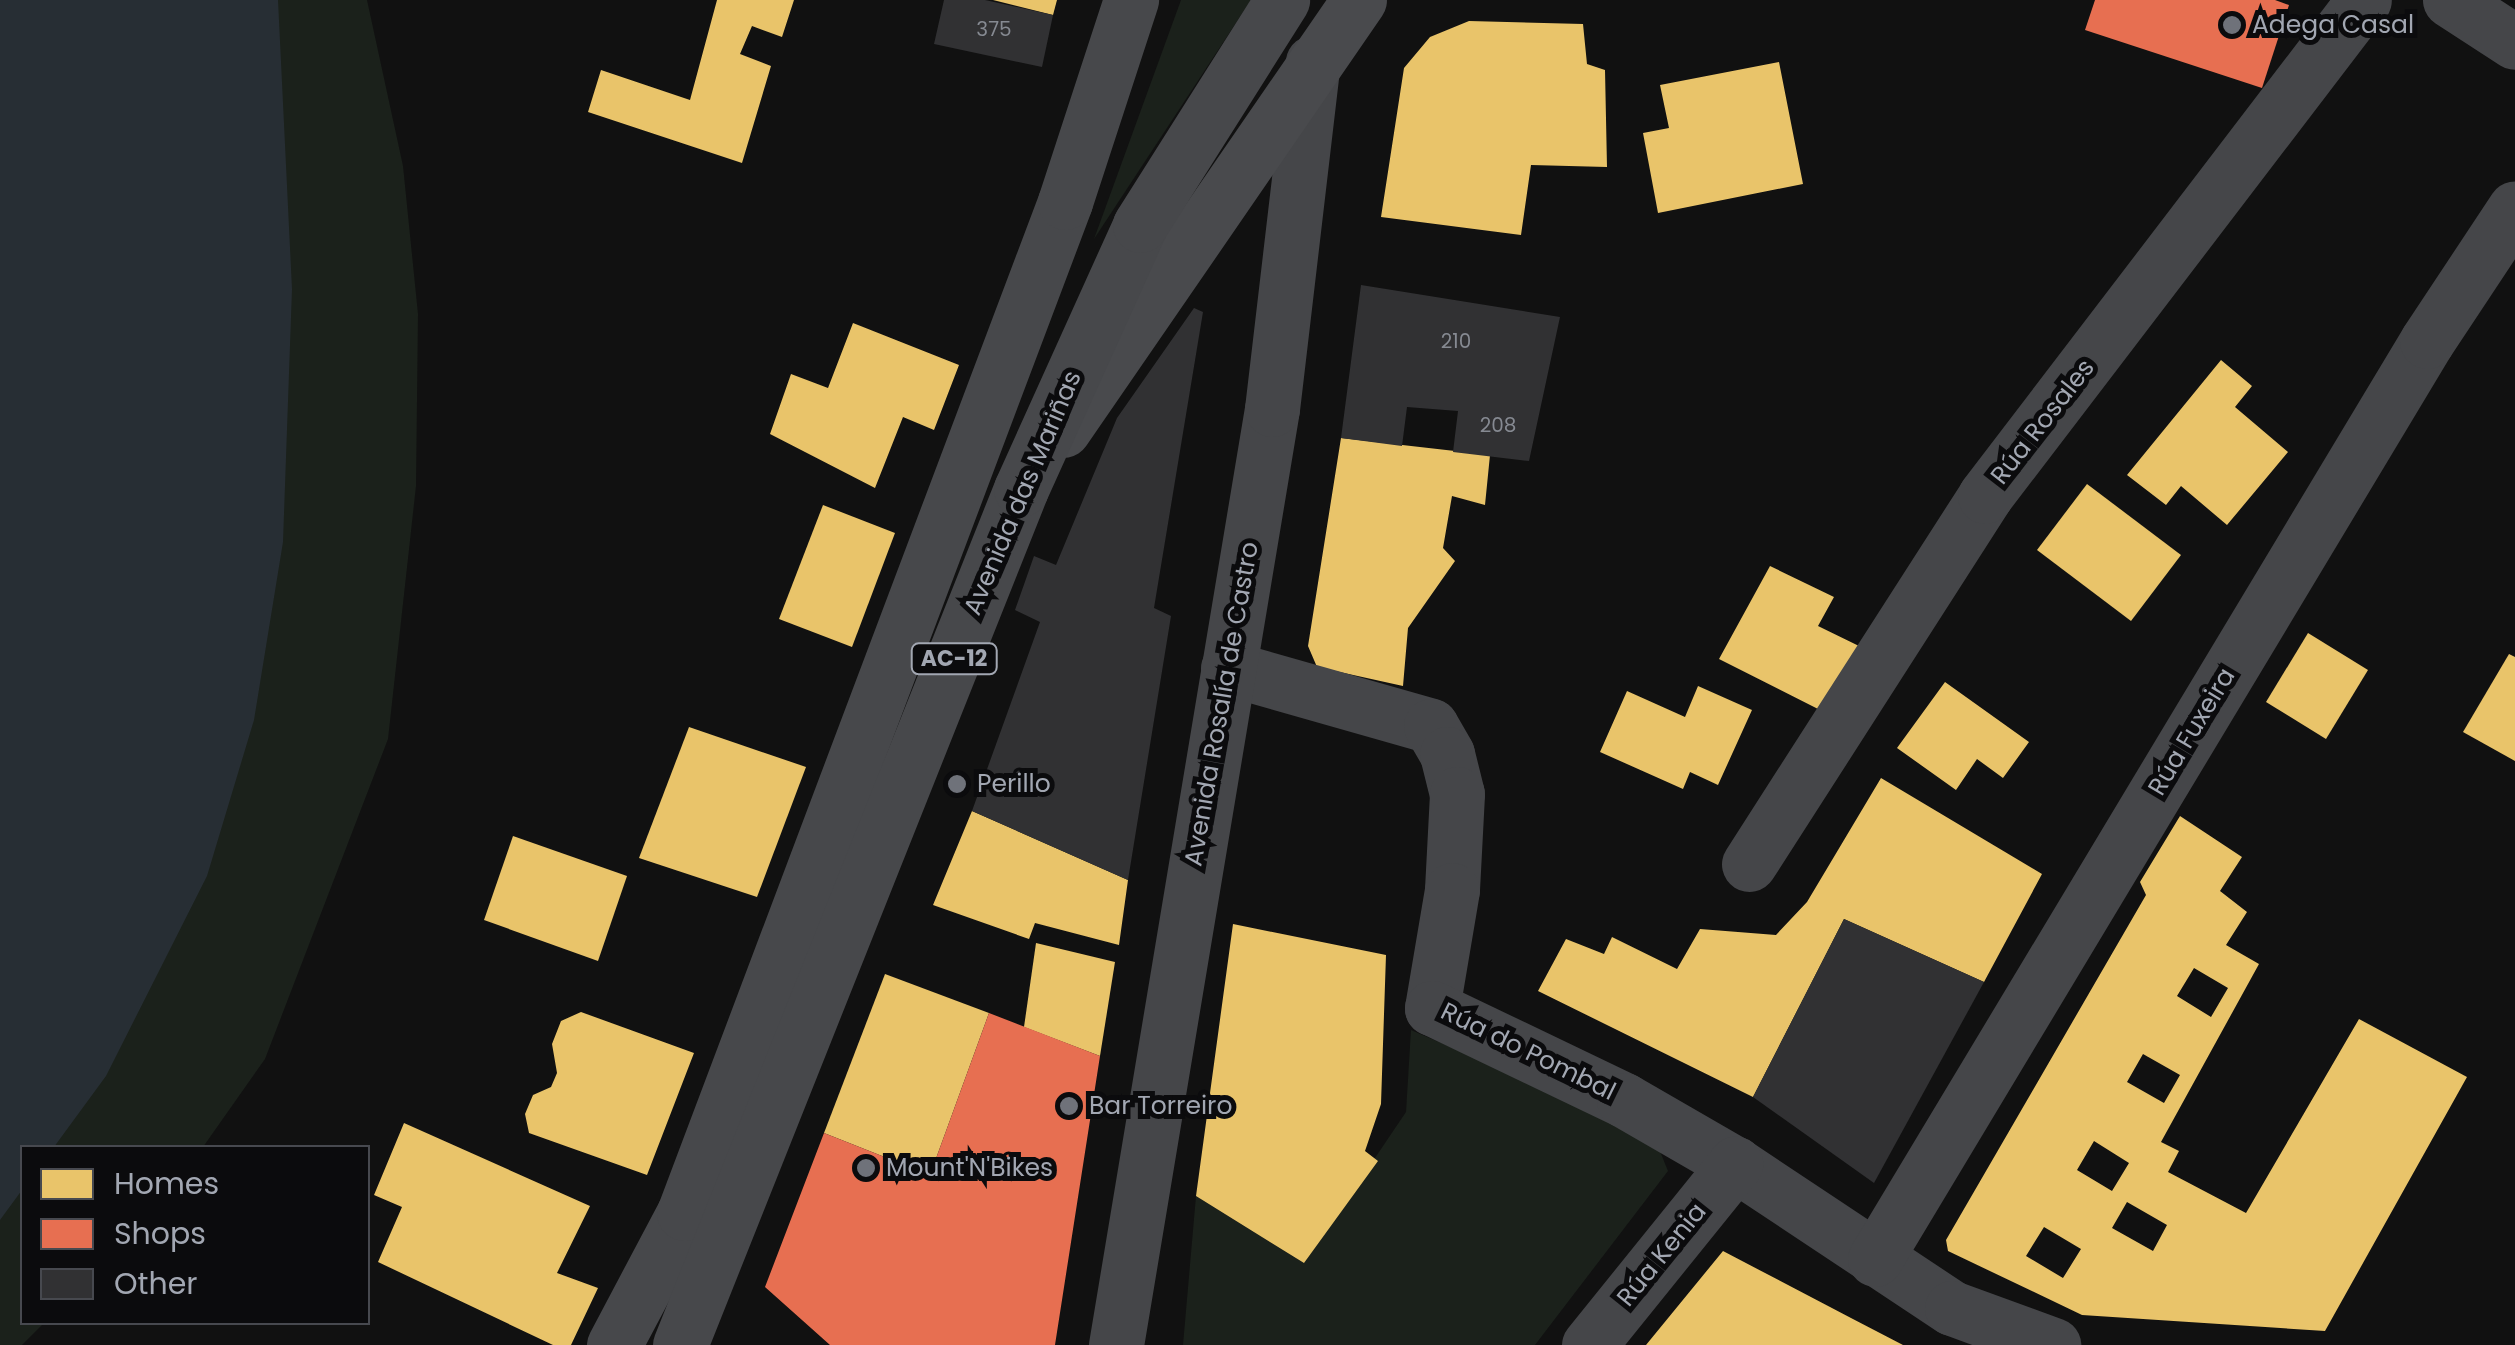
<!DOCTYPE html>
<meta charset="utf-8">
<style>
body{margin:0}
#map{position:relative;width:2515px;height:1345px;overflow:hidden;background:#111;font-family:Poppins,sans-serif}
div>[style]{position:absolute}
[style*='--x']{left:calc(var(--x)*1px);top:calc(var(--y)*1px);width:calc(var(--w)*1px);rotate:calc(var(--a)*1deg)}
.green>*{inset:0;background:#1b211b}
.water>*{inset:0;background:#272e34}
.homes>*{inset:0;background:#e9c46a}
.shops>*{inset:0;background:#e76f51}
.building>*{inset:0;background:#313133}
.street>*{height:55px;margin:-27.5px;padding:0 27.5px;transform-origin:27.5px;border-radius:27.5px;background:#454649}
.secondary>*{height:55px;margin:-27.5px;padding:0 27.5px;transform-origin:27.5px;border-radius:27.5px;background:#494a4d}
.highway>*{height:55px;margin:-27.5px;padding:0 27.5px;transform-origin:27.5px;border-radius:27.5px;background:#47484b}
.dots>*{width:28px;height:28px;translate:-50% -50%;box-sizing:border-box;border:5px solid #0b0b0d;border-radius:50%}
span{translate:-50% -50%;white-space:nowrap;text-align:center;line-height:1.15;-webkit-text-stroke:10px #0b0b0d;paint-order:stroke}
.number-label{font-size:20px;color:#868a92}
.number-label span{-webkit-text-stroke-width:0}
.shield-label span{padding:2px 8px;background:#0b0b0d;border:2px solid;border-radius:8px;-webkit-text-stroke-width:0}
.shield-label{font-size:22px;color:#a2a7b2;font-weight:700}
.poi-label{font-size:25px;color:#a2a7b2}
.left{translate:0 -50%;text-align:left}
.street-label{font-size:25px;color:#a2a7b2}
.legend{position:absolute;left:20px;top:1145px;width:350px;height:180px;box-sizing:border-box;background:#0b0b0d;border:2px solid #47494f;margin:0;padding:12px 18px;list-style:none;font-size:30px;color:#a2a7b2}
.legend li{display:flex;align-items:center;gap:20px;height:50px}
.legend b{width:50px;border:2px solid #47494f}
</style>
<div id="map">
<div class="green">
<i style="clip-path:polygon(0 0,367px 0,403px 166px,418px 314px,416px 486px,388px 739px,265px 1059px,203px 1147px,22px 1148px,22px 1322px,44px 1323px,22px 1345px,0 1345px)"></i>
<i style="clip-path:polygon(1181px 0,1251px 0,1094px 239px)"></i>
<i style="clip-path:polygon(1411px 1030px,1653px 1134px,1668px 1171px,1535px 1345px,1183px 1345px,1196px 1196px,1304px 1263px,1406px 1112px)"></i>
</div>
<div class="water">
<i style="clip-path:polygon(0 0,278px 0,292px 289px,283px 542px,254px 720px,207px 876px,106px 1076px,54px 1147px,22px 1148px,22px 1190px,0 1220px)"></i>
</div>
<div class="homes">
<i style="clip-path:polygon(717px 0,794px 0,782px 37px,752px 26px,740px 54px,771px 66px,742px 163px,588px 112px,601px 70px,690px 100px)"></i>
<i style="clip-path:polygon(993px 0,1057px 0,1053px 15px)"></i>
<i style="clip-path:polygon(1469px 21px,1583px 24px,1587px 64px,1605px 70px,1607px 167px,1531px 165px,1521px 235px,1381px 217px,1404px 68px,1430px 37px)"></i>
<i style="clip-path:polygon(1779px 62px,1803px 184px,1658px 213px,1643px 133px,1669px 128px,1660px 85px)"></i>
<i style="clip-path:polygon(853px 323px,959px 365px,934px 430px,903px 417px,875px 488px,770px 434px,791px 374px,828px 388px)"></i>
<i style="clip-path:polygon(2221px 360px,2252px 386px,2235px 407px,2288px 452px,2227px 525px,2181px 486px,2166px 505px,2127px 475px)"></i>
<i style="clip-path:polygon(1341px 438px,1490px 455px,1485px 505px,1452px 496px,1443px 548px,1455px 561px,1408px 628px,1403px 686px,1317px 667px,1308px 646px)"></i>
<i style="clip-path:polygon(2087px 484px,2181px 555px,2131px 621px,2037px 550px)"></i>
<i style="clip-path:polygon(823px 505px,895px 533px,852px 647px,779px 619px)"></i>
<i style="clip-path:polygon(1770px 566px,1834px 597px,1818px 626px,1859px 646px,1820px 710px,1719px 659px)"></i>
<i style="clip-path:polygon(2308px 633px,2368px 670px,2326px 739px,2266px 702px)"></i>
<i style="clip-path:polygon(2509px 654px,2515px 657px,2515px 761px,2463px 732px)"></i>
<i style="clip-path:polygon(1945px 682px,2029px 742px,2003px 778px,1977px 759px,1956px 790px,1897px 748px)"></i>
<i style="clip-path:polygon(1698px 686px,1752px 710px,1718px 785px,1690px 772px,1683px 789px,1600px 752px,1627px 691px,1685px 717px)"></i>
<i style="clip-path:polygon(689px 727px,806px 767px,757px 897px,639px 858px)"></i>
<i style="clip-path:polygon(1881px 778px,2042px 874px,1984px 982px,1844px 919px,1753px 1097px,1538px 991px,1566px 939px,1604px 954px,1612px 937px,1677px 969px,1700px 929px,1776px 935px,1807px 902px)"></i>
<i style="clip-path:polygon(972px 811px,1128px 880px,1119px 945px,1035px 923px,1029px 939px,933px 905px)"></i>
<i style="clip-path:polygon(evenodd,2180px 816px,2242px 857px,2220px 891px,2247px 912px,2226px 945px,2259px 964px,2161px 1142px,2179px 1151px,2168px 1172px,2246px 1213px,2359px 1019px,2467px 1077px,2325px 1331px,2082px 1315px,1948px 1251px,1946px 1240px,2146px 895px,2140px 882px,2180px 816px,2194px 968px,2228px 988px,2211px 1017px,2177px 996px,2194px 968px,2180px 816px,2143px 1054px,2180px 1075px,2164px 1103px,2127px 1082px,2143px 1054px,2180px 816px,2094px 1141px,2129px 1163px,2112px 1191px,2077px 1170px,2094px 1141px,2180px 816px,2127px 1202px,2167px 1225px,2153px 1251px,2112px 1228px,2127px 1202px,2180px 816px,2044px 1227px,2081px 1249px,2063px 1278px,2026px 1256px,2044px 1227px)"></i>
<i style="clip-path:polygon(513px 836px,627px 876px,598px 961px,484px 920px)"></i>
<i style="clip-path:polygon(1233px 924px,1386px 955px,1381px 1104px,1365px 1151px,1378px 1161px,1304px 1263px,1196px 1196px)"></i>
<i style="clip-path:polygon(1036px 943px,1115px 962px,1100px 1056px,1024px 1027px)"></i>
<i style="clip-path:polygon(885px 974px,989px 1013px,930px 1175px,824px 1133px)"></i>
<i style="clip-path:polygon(581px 1012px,694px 1053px,647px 1175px,529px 1133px,525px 1114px,533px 1095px,551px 1087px,557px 1073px,552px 1044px,561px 1021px)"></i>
<i style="clip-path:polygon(404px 1123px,590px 1206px,557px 1273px,598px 1288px,571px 1345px,553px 1345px,378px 1262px,402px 1207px,374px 1195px)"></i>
<i style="clip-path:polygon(1723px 1251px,1851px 1318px,1903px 1345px,1646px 1345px)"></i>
</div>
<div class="shops">
<i style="clip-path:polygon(2095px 0,2275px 0,2289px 5px,2262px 88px,2085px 30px)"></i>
<i style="clip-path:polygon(989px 1013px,1100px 1056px,1055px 1345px,830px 1345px,765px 1287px,824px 1133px,930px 1175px)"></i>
</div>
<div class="building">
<i style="clip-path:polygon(944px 0,985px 0,1053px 15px,1042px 67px,934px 44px)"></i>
<i style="clip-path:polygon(1361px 285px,1560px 317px,1529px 461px,1453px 452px,1458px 411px,1407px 407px,1402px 446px,1341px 438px)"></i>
<i style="clip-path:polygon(1194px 308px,1203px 312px,1154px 608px,1171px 616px,1128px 880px,972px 811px,1040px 622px,1015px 610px,1034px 556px,1056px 565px,1117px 418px)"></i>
<i style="clip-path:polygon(1844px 919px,1984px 982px,1874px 1183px,1753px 1097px)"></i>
</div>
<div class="street">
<i style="--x:2450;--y:0;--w:77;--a:32.9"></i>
<i style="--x:1228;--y:668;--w:211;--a:15.9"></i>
<i style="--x:1431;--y:726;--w:32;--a:60"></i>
<i style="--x:1447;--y:754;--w:41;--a:76"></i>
<i style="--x:1457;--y:794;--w:96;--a:93"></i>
<i style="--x:1452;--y:890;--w:120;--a:99.6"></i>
<i style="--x:1432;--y:1008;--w:213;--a:25.6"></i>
<i style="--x:1624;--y:1100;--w:128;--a:30"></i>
<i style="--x:1735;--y:1164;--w:260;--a:33.6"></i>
<i style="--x:1952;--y:1308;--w:108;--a:20.1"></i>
<i style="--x:1749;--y:864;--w:437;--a:-57.3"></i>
<i style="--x:1985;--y:496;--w:624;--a:-52.62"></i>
<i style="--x:1875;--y:1259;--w:1071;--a:-58.98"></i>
<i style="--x:2427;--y:341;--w:159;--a:-56.5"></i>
<i style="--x:1116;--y:1345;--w:949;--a:-80.54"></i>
<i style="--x:1272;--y:409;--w:349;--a:-83.3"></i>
<i style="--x:1589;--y:1345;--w:233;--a:-51.1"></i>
</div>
<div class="secondary">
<i style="--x:1063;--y:430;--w:522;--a:-55.46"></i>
</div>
<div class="highway">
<i style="--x:614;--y:1345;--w:149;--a:-62.1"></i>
<i style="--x:684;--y:1213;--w:1080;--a:-69.35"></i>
<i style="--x:1065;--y:202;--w:213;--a:-71.9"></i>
<i style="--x:680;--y:1345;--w:921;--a:-68.28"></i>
<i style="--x:1021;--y:489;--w:290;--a:-65.7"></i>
<i style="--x:1140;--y:225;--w:266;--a:-57.7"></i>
</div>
<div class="dots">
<i style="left:2232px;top:25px;background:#6f727a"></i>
<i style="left:957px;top:784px;background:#6f727a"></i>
<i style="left:1069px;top:1106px;background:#6f727a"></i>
<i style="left:866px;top:1168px;background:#6f727a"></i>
</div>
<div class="number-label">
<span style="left:994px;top:29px">375</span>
<span style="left:1456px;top:341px">210</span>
<span style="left:1498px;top:425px">208</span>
</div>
<div class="shield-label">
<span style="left:954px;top:659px">AC-12</span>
</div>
<div class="poi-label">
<span class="left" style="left:2252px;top:25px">Adega Casal</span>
<span class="left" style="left:977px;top:784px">Perillo</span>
<span class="left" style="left:1089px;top:1106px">Bar Torreiro</span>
<span class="left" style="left:886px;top:1168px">Mount'N'Bikes</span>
</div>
<div class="street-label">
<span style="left:2043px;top:422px;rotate:-52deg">Rúa Rosales</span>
<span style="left:1023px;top:493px;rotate:-67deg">Avenida das Mariñas</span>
<span style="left:1222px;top:704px;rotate:-80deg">Avenida Rosalía de Castro</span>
<span style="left:2192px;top:732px;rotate:-59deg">Rúa Fuxeira</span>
<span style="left:1528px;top:1052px;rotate:26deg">Rúa do Pombal</span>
<span style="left:1662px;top:1255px;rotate:-51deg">Rúa Kenia</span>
</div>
<ul class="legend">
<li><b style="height:28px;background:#e9c46a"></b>Homes</li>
<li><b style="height:28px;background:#e76f51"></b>Shops</li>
<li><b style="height:28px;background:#313133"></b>Other</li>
</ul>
</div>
